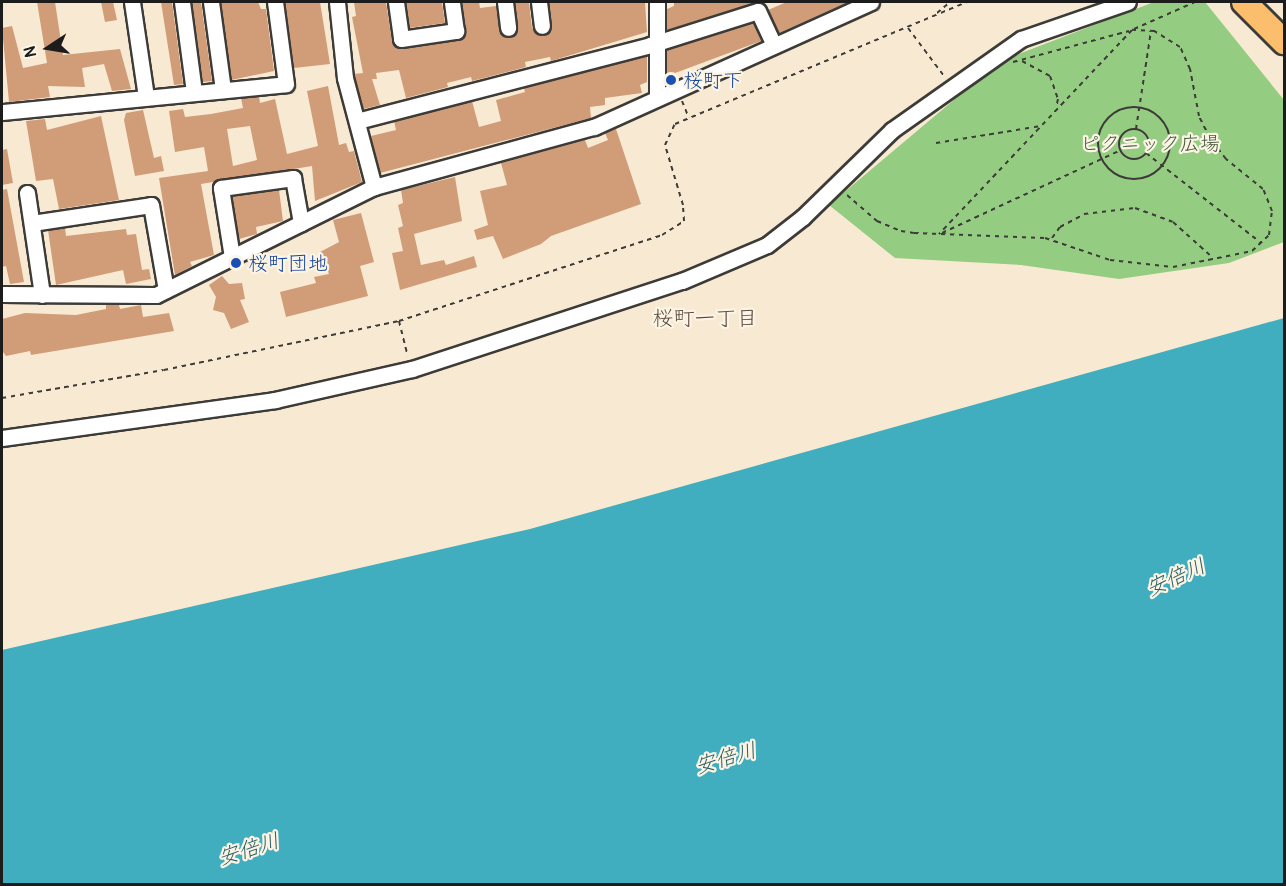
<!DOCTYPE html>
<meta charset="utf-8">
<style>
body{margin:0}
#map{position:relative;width:1286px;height:886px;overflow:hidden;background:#f8e9d2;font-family:Pangolin,"Klee One",sans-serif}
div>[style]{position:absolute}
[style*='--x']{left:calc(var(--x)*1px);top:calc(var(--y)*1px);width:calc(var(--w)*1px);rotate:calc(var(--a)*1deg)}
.green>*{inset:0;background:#94cd81}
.water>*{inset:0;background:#40aebe}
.building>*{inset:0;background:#d19c78}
.path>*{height:2px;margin-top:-1px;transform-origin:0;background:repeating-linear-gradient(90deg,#3d3b37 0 4.5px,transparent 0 9px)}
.path>.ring{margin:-1px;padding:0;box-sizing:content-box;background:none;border:2px solid #3d3b37;border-radius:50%}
.roads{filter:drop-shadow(2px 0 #3d3b37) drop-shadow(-2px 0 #3d3b37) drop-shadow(0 2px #3d3b37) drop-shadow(0 -2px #3d3b37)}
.minor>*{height:15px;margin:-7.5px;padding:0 7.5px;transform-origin:7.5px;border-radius:7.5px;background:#fff}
.trunk>*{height:24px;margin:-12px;padding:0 12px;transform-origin:12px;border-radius:12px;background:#fabe6d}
.dots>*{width:16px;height:16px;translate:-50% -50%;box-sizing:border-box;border:3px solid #fcf5e5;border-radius:50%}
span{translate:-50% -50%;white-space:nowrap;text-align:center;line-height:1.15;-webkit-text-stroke:4.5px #fcf5e5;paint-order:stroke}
.transit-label{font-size:20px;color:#164399}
.left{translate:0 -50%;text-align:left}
.park-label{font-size:20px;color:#465a3f}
.neighbourhood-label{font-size:21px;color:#5b493c}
.water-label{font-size:21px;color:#2c5e65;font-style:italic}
.frame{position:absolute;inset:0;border:3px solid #1c1c1c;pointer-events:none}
.north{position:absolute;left:18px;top:18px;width:60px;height:60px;-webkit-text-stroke:4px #fcf5e5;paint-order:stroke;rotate:258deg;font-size:16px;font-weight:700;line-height:24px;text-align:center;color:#1c1c1c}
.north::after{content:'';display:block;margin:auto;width:21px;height:27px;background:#1c1c1c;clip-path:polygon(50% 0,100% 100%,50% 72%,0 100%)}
</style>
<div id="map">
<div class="green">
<i style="clip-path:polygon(1154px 2px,1205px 2px,1284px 100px,1284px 242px,1229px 263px,1119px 279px,1021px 265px,895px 258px,829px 205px,968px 88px,1011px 57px)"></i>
</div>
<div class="water">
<i style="clip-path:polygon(1284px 318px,1284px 884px,2px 884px,2px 650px,530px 529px)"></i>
</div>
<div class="building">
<i style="clip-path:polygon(37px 2px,55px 2px,63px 55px,120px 49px,131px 89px,112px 91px,104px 64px,82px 68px,85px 87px,48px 86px,50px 97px,9px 102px,2px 28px,12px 26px,23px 68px,47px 63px)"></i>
<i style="clip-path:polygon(101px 2px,113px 2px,117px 20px,105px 22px)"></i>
<i style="clip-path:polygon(161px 2px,172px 2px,183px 84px,174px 85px)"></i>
<i style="clip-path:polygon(192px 2px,201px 2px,212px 81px,203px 82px)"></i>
<i style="clip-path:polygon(221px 2px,258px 2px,261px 9px,266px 9px,274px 71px,231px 80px)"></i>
<i style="clip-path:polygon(285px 2px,320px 2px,330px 64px,294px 68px)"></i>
<i style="clip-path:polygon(354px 2px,386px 2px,392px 41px,402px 49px,462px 39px,466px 30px,462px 2px,479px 2px,480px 8px,496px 6px,500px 33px,509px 38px,517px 31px,515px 2px,529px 2px,532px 28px,543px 36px,551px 29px,549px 2px,645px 2px,647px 32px,551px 61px,550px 57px,525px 62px,526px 67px,472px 81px,471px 77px,447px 83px,448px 87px,406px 98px,399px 70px,376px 73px,377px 79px,372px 79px,380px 105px,363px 109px,354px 74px,363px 73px,352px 17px,356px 16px)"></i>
<i style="clip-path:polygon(406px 2px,442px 2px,445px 23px,409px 28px)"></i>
<i style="clip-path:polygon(674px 2px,757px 2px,667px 30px,667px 9px,674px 6px)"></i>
<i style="clip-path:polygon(787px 2px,848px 2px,779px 33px,768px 10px)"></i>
<i style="clip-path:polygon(753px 23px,761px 41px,667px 76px,667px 50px)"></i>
<i style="clip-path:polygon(647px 56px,647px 82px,640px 85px,642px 93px,605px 98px,605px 105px,590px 107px,591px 118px,380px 173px,371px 136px,396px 130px,394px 121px,472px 101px,479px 127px,501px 121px,496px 100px,525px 92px,524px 88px)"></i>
<i style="clip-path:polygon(evenodd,328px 86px,339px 145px,346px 143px,349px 152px,354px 151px,362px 182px,315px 201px,312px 166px,201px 184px,214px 255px,190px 262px,192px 266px,175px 275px,159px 178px,208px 171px,204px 147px,175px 152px,169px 111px,183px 109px,185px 117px,211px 114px,243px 108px,241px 98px,259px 96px,260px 103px,275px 99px,287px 154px,318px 146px,307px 91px,328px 86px,250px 126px,257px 160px,233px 166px,227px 129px,250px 126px)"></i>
<i style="clip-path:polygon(143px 110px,154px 158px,161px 156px,164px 171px,135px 176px,124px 120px,126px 113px)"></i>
<i style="clip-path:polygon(101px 116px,119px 200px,59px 209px,53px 179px,36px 181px,26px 121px,45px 119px,47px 130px)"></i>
<i style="clip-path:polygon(616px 129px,641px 204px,551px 236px,541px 244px,503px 259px,493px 236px,477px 240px,474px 230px,488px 225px,480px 191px,507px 185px,501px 163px,585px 140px,588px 148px,608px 140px,605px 133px)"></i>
<i style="clip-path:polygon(7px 149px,13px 183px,2px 185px,2px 150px)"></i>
<i style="clip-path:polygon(455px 177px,462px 221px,414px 234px,421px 265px,444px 260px,446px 265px,474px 256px,477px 267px,400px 290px,392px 253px,403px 251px,398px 228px,403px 226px,398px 205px,403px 203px,401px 190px)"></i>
<i style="clip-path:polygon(7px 189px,24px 282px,10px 284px,6px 266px,2px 267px,2px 190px)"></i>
<i style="clip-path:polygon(279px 190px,283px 221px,256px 227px,257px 234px,239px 239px,232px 196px)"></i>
<i style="clip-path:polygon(361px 213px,374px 262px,360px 266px,368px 296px,286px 317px,280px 292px,316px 283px,314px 277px,329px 274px,320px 252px,339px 242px,333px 220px)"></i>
<i style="clip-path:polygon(65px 228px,66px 236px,126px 229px,127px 235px,136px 234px,142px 270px,149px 269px,151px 279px,126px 284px,123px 270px,56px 285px,48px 230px)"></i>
<i style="clip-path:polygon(222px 276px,229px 284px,242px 283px,245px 299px,240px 300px,249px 322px,231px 329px,224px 313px,213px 310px,216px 297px,209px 285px)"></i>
<i style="clip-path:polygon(106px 304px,119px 305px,120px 309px,141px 305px,143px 317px,169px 313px,174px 331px,31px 355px,30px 351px,6px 356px,3px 352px,2px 319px,25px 313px,76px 315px,106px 309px)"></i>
</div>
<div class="path">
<i style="--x:1220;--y:2;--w:1;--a:0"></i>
<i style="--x:937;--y:13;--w:17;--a:-40"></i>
<i style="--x:908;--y:28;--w:60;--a:53.1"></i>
<i style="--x:1134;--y:29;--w:67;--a:-23.9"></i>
<i style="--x:1022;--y:61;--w:32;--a:28"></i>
<i style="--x:1050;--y:76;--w:24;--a:71"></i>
<i style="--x:1058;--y:99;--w:9;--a:103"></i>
<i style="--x:1013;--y:62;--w:120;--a:-15"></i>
<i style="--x:682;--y:101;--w:18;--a:68"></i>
<i class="ring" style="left:1098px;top:107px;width:70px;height:70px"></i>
<i style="--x:1136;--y:129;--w:99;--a:-81.3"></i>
<i class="ring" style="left:1119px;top:129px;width:28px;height:28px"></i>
<i style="--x:936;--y:143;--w:106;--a:-9.2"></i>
<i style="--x:1146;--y:153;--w:146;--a:38"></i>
<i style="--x:847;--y:195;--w:40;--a:41"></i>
<i style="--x:877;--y:221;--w:26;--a:23"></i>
<i style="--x:901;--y:231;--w:13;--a:9"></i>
<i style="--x:914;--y:233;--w:131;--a:2.2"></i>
<i style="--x:1045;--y:238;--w:69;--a:18.7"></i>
<i style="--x:1110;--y:260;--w:63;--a:6.3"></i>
<i style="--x:1173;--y:267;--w:81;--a:-11.4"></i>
<i style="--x:1252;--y:251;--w:23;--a:-43"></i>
<i style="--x:1269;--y:235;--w:24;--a:-83"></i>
<i style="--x:1272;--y:211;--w:24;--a:-112"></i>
<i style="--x:1263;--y:189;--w:48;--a:-141"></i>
<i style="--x:1226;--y:159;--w:26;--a:-127"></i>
<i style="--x:1210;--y:138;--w:25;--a:-117"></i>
<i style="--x:1199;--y:116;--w:48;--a:-100.8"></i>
<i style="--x:1190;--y:69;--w:24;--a:-114"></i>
<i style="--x:1180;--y:47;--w:31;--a:-148"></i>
<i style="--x:1154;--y:31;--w:22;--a:-177"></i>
<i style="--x:1132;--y:30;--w:281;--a:133.4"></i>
<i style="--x:942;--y:233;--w:197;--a:-24.9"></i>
<i style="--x:1052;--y:238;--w:14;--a:-54"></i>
<i style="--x:1060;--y:227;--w:27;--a:-28"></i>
<i style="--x:1084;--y:214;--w:51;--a:-6.7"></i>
<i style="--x:1135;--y:208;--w:40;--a:20.2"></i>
<i style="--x:1173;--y:222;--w:52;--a:41.9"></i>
<i style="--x:399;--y:321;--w:36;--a:76"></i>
<i style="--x:2;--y:398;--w:164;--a:-9.8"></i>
<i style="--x:164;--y:370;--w:240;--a:-11.8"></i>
<i style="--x:399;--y:321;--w:277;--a:-18.1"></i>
<i style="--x:662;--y:235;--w:26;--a:-32"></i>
<i style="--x:684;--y:221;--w:16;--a:-94"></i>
<i style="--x:683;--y:205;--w:63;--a:-106.7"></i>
<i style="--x:665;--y:145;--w:23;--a:-65"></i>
<i style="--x:675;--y:124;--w:316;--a:-22.7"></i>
</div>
<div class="roads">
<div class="minor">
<i style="--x:132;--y:2;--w:96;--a:81.6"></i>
<i style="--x:182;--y:2;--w:91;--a:82.4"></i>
<i style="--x:211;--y:2;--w:89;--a:82.2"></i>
<i style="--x:337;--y:2;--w:76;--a:84"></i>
<i style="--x:345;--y:78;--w:113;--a:75.1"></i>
<i style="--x:396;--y:2;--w:37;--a:82"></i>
<i style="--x:401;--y:39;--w:56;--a:-8.3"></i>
<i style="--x:456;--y:31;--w:29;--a:-98"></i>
<i style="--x:505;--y:2;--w:26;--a:83"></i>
<i style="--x:539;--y:2;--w:24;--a:83"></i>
<i style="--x:657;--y:97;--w:95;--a:-90"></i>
<i style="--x:2;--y:112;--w:285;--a:-5.6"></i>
<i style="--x:286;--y:84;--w:83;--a:-97.6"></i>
<i style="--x:357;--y:121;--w:303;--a:-14.5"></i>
<i style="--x:650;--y:45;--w:113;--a:-17.5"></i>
<i style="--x:758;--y:11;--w:38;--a:65"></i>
<i style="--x:27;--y:193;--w:103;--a:81.6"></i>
<i style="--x:32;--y:223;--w:120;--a:-8.6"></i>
<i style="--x:151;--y:205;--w:86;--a:80"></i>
<i style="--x:232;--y:257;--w:70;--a:-99.1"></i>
<i style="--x:221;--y:188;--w:73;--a:-7.9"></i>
<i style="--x:293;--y:178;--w:46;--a:79.9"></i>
<i style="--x:2;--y:294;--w:154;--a:0.4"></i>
<i style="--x:156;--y:295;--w:243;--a:-26.4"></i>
<i style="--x:374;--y:187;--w:228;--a:-15.3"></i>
<i style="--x:594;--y:127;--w:304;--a:-24.3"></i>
<i style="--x:2;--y:438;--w:276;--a:-7.9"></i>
<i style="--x:275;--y:400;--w:140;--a:-12.8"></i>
<i style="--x:412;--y:369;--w:284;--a:-18.1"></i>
<i style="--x:682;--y:281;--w:92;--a:-23"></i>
<i style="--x:767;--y:245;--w:46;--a:-37.9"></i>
<i style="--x:803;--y:217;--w:124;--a:-44.3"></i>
<i style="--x:892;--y:130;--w:158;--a:-35.2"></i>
<i style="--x:1021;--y:39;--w:113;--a:-19.1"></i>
</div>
<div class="trunk">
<i style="--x:1244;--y:2;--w:57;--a:45"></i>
</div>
</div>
<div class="dots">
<i style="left:671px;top:80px;background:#1a4fb4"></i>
<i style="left:236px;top:263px;background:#1a4fb4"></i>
</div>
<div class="transit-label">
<span class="left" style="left:683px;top:80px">桜町下</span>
<span class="left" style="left:248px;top:263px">桜町団地</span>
</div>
<div class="park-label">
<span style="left:1150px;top:143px">ピクニック広場</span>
</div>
<div class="neighbourhood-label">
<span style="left:705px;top:319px">桜町一丁目</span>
</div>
<div class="water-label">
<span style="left:1176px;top:578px;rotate:-24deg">安倍川</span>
<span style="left:726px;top:759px;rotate:-16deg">安倍川</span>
<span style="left:249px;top:850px;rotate:-17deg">安倍川</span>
</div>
<div class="frame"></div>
<div class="north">N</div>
</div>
